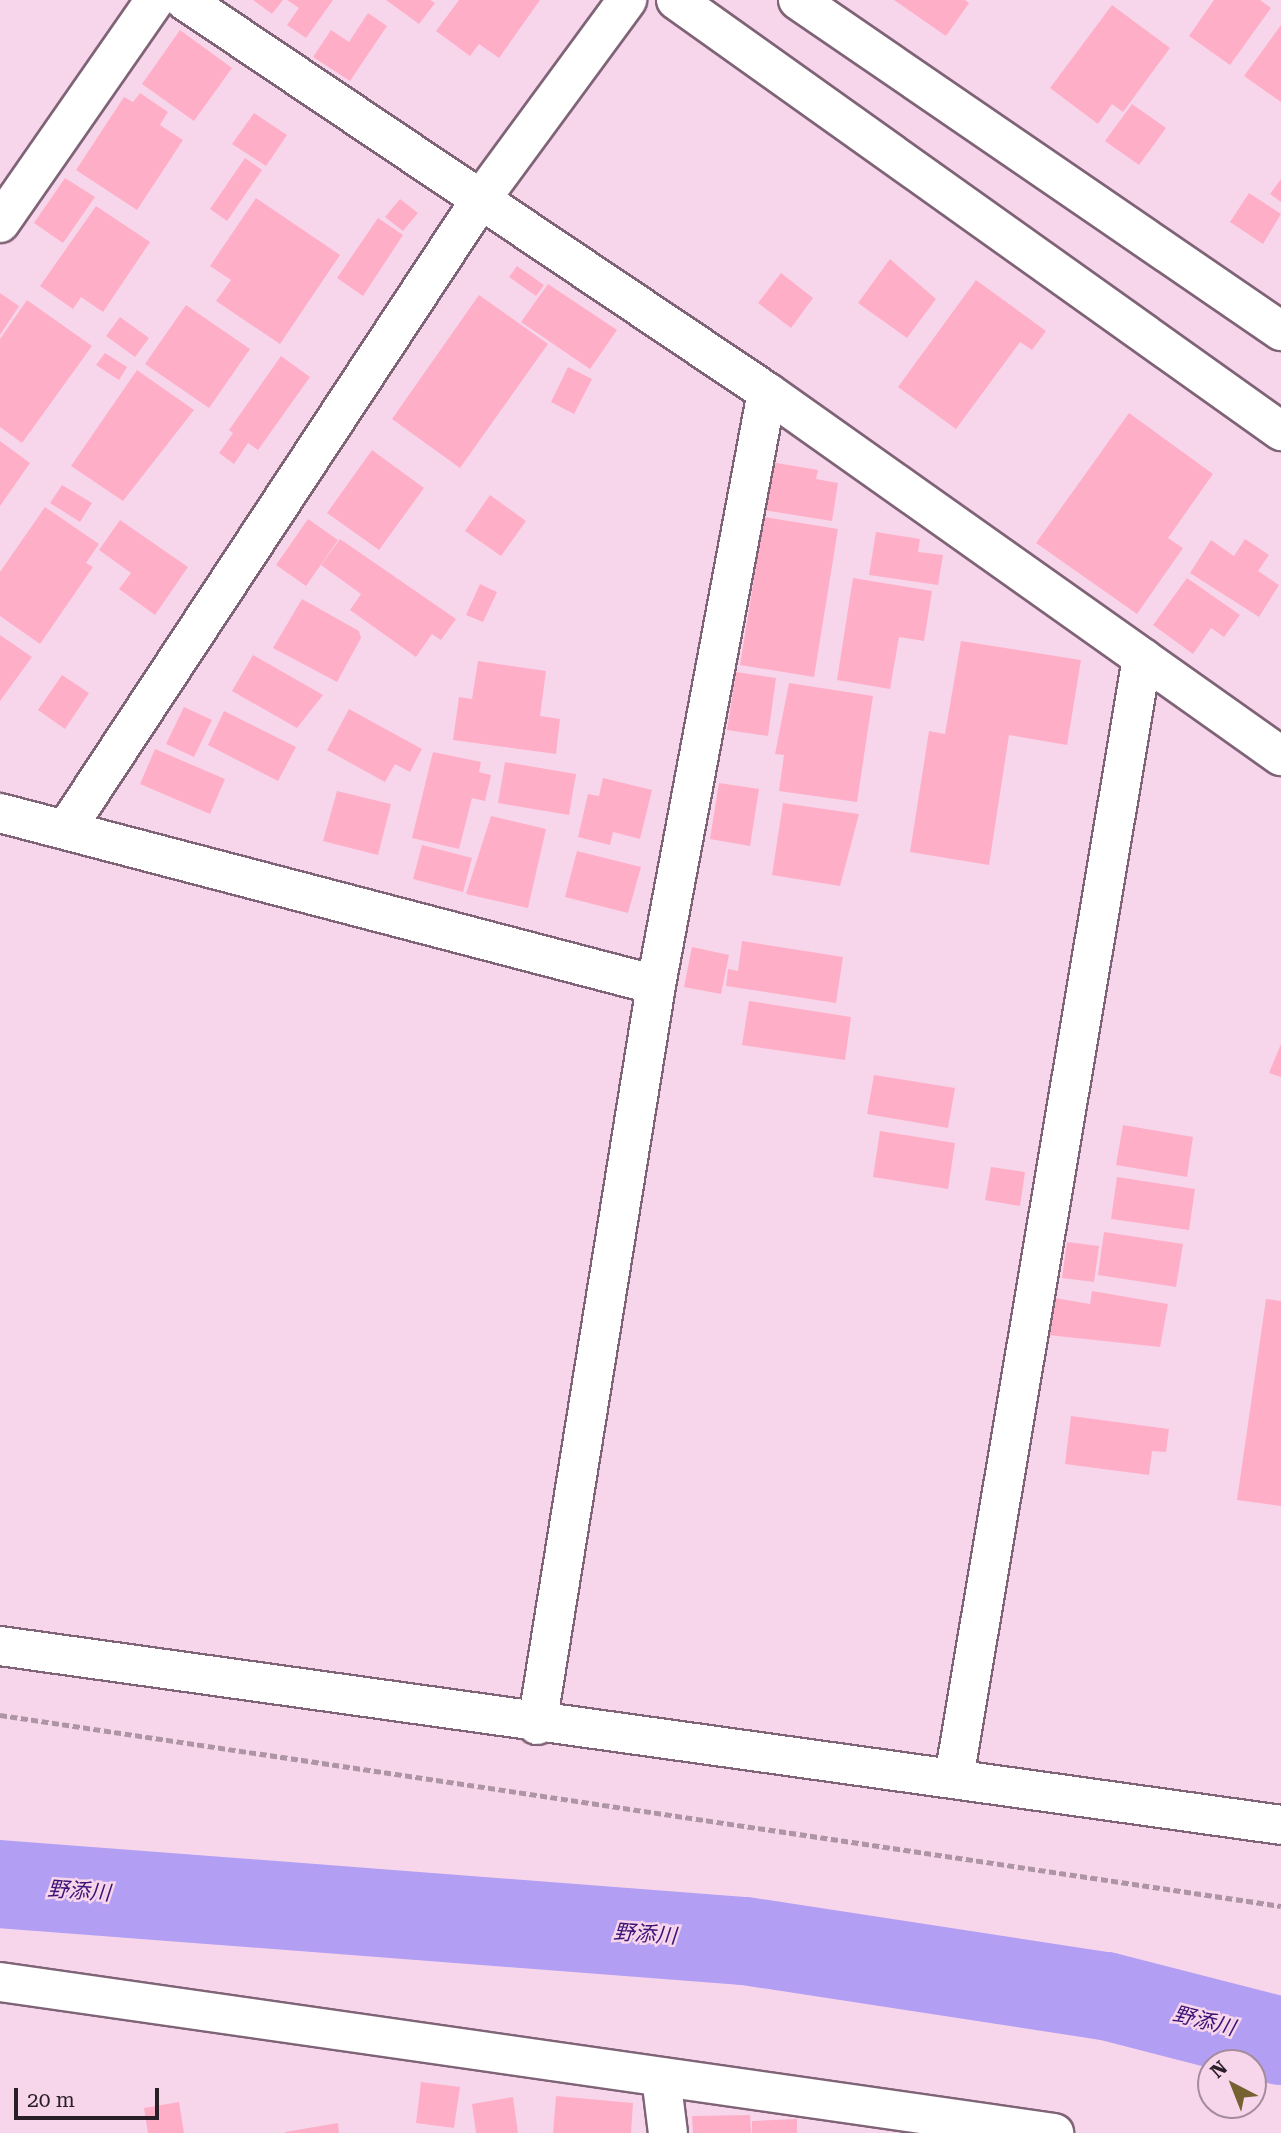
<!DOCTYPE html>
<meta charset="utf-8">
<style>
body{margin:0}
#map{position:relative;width:1281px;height:2133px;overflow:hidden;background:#f7d6ec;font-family:"Roboto Serif","Noto Sans JP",serif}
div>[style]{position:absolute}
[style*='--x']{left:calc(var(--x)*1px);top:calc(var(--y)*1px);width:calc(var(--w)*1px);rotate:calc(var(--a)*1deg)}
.river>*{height:88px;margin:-44px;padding:0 44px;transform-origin:44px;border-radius:44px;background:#b29ef3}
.building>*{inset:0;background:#feafc7}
.path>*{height:4.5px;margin-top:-2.25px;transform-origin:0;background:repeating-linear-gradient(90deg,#ae95a6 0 7px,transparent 0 10.5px)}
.roads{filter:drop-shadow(2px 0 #7f6376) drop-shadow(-2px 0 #7f6376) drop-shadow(0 2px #7f6376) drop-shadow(0 -2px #7f6376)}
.minor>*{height:38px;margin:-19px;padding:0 19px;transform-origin:19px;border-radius:19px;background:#fff}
span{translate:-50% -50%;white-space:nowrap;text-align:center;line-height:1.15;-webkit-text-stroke:5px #f7d6ec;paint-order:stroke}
.water-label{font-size:21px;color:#3b1375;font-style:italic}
.north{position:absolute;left:1197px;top:2049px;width:70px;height:70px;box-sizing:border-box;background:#f7d6ec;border:2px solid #a58c9d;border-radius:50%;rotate:318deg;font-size:19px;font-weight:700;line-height:28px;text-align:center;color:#2a1e27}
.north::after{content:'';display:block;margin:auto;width:24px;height:32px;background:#766231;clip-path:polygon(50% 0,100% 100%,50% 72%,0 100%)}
.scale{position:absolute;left:14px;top:2088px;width:145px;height:32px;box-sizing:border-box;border:4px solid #2a1e27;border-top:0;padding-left:9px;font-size:21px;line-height:24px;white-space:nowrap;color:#2a1e27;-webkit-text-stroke:5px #f7d6ec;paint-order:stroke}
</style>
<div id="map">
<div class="river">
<i style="--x:0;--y:1884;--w:747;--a:4.38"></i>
<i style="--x:745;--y:1941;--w:365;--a:8.7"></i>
<i style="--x:1106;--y:1996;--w:181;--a:14.4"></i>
</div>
<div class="building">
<i style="clip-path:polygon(253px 0,283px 0,272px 14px)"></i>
<i style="clip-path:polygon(287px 0,333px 0,306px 38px,287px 25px,299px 8px)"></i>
<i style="clip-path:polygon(386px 0,430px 0,435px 3px,419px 24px)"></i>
<i style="clip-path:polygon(459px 0,540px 0,499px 58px,479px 44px,470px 56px,436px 31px)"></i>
<i style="clip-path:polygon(894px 0,965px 0,969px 3px,946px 36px)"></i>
<i style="clip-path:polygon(1214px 0,1260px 0,1271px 8px,1230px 65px,1189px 36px)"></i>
<i style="clip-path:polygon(1112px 5px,1170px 48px,1123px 112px,1112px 104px,1098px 124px,1050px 88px)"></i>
<i style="clip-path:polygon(368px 13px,387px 26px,350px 81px,313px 57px,331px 30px,349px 42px)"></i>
<i style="clip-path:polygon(1281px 25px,1281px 102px,1244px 76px)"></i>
<i style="clip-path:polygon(180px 30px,232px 68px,194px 121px,142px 84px)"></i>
<i style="clip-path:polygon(140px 93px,168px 112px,160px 125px,183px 140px,137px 210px,76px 170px,124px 97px,133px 102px)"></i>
<i style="clip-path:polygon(1132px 104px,1166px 128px,1139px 165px,1105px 141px)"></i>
<i style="clip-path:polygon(254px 113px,287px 135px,266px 166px,232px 144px)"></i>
<i style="clip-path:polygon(245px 158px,262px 170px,227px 221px,210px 209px)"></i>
<i style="clip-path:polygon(65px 178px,95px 197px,63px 243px,34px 223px)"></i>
<i style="clip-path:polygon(1281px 179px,1281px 202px,1270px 194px)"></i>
<i style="clip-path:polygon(1249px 193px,1281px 214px,1263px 244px,1230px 222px)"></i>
<i style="clip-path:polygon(256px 198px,340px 255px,280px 344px,216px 301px,231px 280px,210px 266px)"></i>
<i style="clip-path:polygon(400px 199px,418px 213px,403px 231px,385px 217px)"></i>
<i style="clip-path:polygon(96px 206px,150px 242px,103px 312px,81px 297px,73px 309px,40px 286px)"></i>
<i style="clip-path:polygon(378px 218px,403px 235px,363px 296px,337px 278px)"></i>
<i style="clip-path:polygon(890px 259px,936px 299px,907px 338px,858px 303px)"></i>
<i style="clip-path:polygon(517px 266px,544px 285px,536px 296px,509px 277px)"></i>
<i style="clip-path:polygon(781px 273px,813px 298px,791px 328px,758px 303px)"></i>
<i style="clip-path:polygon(976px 280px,1046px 331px,1032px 350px,1020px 342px,956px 429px,898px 387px)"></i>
<i style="clip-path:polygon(548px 284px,617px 330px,590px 369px,521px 322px)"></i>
<i style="clip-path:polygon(0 293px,19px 306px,0 335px)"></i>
<i style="clip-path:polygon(479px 295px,548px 344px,460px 468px,392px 419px)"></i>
<i style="clip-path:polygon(27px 300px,92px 346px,22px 443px,0 427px,0 339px)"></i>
<i style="clip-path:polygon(186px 305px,250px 349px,209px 408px,145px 364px)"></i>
<i style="clip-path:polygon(120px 317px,149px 338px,135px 357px,106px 336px)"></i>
<i style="clip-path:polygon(105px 353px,127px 367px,119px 380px,96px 365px)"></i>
<i style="clip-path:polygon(281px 356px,310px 377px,258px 450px,248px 443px,234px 464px,219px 453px,233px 433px,229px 430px)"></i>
<i style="clip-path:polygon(568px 367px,592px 379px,574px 414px,551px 402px)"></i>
<i style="clip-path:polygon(137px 370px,194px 410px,123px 501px,71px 466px)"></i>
<i style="clip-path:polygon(1129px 413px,1213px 474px,1168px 538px,1183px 548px,1137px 614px,1036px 543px)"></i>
<i style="clip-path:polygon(0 441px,30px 463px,0 506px)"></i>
<i style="clip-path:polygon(372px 450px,424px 488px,379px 550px,327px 513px)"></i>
<i style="clip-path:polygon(771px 462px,818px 470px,816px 479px,838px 483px,832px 521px,763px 510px)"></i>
<i style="clip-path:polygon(62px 485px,92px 503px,80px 522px,50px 503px)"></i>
<i style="clip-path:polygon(490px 495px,526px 521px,501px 556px,465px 531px)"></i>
<i style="clip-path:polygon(45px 507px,99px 544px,86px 563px,93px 567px,40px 644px,0 616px,0 572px)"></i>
<i style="clip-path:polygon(764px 517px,838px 529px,814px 677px,740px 665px)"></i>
<i style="clip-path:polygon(308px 519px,338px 540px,306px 586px,276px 565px)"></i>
<i style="clip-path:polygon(120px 520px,188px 567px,155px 615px,119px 589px,131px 573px,99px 550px)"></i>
<i style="clip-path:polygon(876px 532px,920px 539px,918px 552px,943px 555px,938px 585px,869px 575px)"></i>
<i style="clip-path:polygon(340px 539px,456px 619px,441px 640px,432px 634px,416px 657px,350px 610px,361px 594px,321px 565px)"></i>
<i style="clip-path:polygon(1245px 539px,1269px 555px,1258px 571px,1279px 585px,1259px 617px,1190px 573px,1211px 540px,1234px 556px)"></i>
<i style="clip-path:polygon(853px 578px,932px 591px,924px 641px,899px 637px,890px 689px,837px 680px)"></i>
<i style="clip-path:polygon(1187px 578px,1240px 615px,1224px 637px,1211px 628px,1193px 654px,1153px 625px)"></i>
<i style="clip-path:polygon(480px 584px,497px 592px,483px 622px,466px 615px)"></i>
<i style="clip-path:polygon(302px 599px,359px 631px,361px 638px,337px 682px,273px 648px)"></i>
<i style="clip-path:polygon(0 635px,32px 657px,0 701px)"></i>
<i style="clip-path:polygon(961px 641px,1081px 660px,1067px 745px,1009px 735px,989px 865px,910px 852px,929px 731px,945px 734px)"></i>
<i style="clip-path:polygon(253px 655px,323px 695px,297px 728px,232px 691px)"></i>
<i style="clip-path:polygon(478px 661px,546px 671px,540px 716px,560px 719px,556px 754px,453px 740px,459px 697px,472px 699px)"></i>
<i style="clip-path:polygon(736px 672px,776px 678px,768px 736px,727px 730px)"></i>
<i style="clip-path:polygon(62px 675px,89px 693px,65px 729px,38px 710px)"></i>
<i style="clip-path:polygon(789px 683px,873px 696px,857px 802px,779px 791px,784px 755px,775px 754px)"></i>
<i style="clip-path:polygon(184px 707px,212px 720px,194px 757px,166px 744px)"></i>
<i style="clip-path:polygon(349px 709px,422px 749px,410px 772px,395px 764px,385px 782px,327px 750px)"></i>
<i style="clip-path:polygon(224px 711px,296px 747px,278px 781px,208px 745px)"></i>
<i style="clip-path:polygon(155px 749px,225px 779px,210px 814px,140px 784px)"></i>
<i style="clip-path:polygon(433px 752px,481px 762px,479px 772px,491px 775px,485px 801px,472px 798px,459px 849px,412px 838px)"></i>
<i style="clip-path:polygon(505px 762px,576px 774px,569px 815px,498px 803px)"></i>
<i style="clip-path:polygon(603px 778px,652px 790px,640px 839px,613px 832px,610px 845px,578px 837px,588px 794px,599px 796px)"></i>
<i style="clip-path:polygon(719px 783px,759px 789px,750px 846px,710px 839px)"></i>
<i style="clip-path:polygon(337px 791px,391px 804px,378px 855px,323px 841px)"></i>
<i style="clip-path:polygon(783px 803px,859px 814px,840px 886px,772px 875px)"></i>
<i style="clip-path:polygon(491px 816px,546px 829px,528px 908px,466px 894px)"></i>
<i style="clip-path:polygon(422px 845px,472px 858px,463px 892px,413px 879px)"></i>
<i style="clip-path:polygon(577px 851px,641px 867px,628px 913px,565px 897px)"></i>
<i style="clip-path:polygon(742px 941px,843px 957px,836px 1003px,726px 986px,728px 969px,738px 971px)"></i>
<i style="clip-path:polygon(692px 947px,729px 955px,721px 994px,684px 987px)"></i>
<i style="clip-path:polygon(749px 1001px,851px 1017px,845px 1060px,742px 1045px)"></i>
<i style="clip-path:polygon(1281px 1044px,1281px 1077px,1269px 1073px)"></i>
<i style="clip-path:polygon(874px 1075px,955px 1088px,948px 1128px,867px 1114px)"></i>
<i style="clip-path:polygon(1123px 1125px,1193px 1137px,1187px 1177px,1116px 1165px)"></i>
<i style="clip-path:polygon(880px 1131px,955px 1143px,948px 1189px,873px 1177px)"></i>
<i style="clip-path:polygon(991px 1167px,1025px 1172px,1020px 1206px,985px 1200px)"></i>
<i style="clip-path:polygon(1117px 1177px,1195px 1189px,1189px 1230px,1111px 1219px)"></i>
<i style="clip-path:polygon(1104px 1232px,1183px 1244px,1176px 1287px,1098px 1275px)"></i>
<i style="clip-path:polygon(1067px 1242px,1099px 1246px,1094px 1282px,1062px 1278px)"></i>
<i style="clip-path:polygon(1092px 1291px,1168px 1304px,1160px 1347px,1048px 1335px,1055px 1298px,1090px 1304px)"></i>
<i style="clip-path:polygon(1266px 1299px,1281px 1301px,1281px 1506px,1237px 1500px)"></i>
<i style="clip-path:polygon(1071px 1416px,1169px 1429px,1166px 1452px,1152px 1451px,1149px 1475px,1065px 1464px)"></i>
<i style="clip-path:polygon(421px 2082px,460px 2087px,454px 2128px,416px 2123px)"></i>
<i style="clip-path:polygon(556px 2096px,633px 2103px,631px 2133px,553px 2133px)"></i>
<i style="clip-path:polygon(513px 2097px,518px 2133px,476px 2133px,472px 2104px)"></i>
<i style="clip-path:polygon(179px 2102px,184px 2133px,148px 2133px,144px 2108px)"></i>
<i style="clip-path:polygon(750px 2115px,751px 2133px,693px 2133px,692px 2116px)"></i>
<i style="clip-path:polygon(797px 2119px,797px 2133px,752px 2133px,752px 2121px)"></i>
<i style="clip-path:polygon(338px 2123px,339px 2133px,285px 2133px,285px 2132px)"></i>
</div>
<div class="path">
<i style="--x:0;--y:1715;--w:1295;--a:8.48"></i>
</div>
<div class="roads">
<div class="minor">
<i style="--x:184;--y:0;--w:703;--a:33.92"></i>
<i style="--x:767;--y:392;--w:630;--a:35.31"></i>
<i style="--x:676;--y:0;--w:743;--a:35.47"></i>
<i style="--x:798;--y:0;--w:586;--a:34.42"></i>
<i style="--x:0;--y:223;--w:272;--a:-55.2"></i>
<i style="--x:0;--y:813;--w:678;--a:14.69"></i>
<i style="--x:66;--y:829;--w:754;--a:-56.63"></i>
<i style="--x:481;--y:199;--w:247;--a:-53.7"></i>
<i style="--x:0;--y:1646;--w:1293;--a:7.95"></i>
<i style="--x:537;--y:1725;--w:750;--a:-80.86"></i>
<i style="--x:656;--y:985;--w:603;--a:-79.4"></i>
<i style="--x:954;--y:1778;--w:1136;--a:-80.47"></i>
<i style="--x:0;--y:1982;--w:1065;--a:8.15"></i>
<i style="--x:661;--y:2077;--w:56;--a:82.9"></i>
</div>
</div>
<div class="water-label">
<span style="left:79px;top:1891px;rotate:4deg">野添川</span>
<span style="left:645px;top:1934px;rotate:4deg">野添川</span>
<span style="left:1204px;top:2021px;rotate:14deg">野添川</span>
</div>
<div class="north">N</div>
<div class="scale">20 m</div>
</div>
